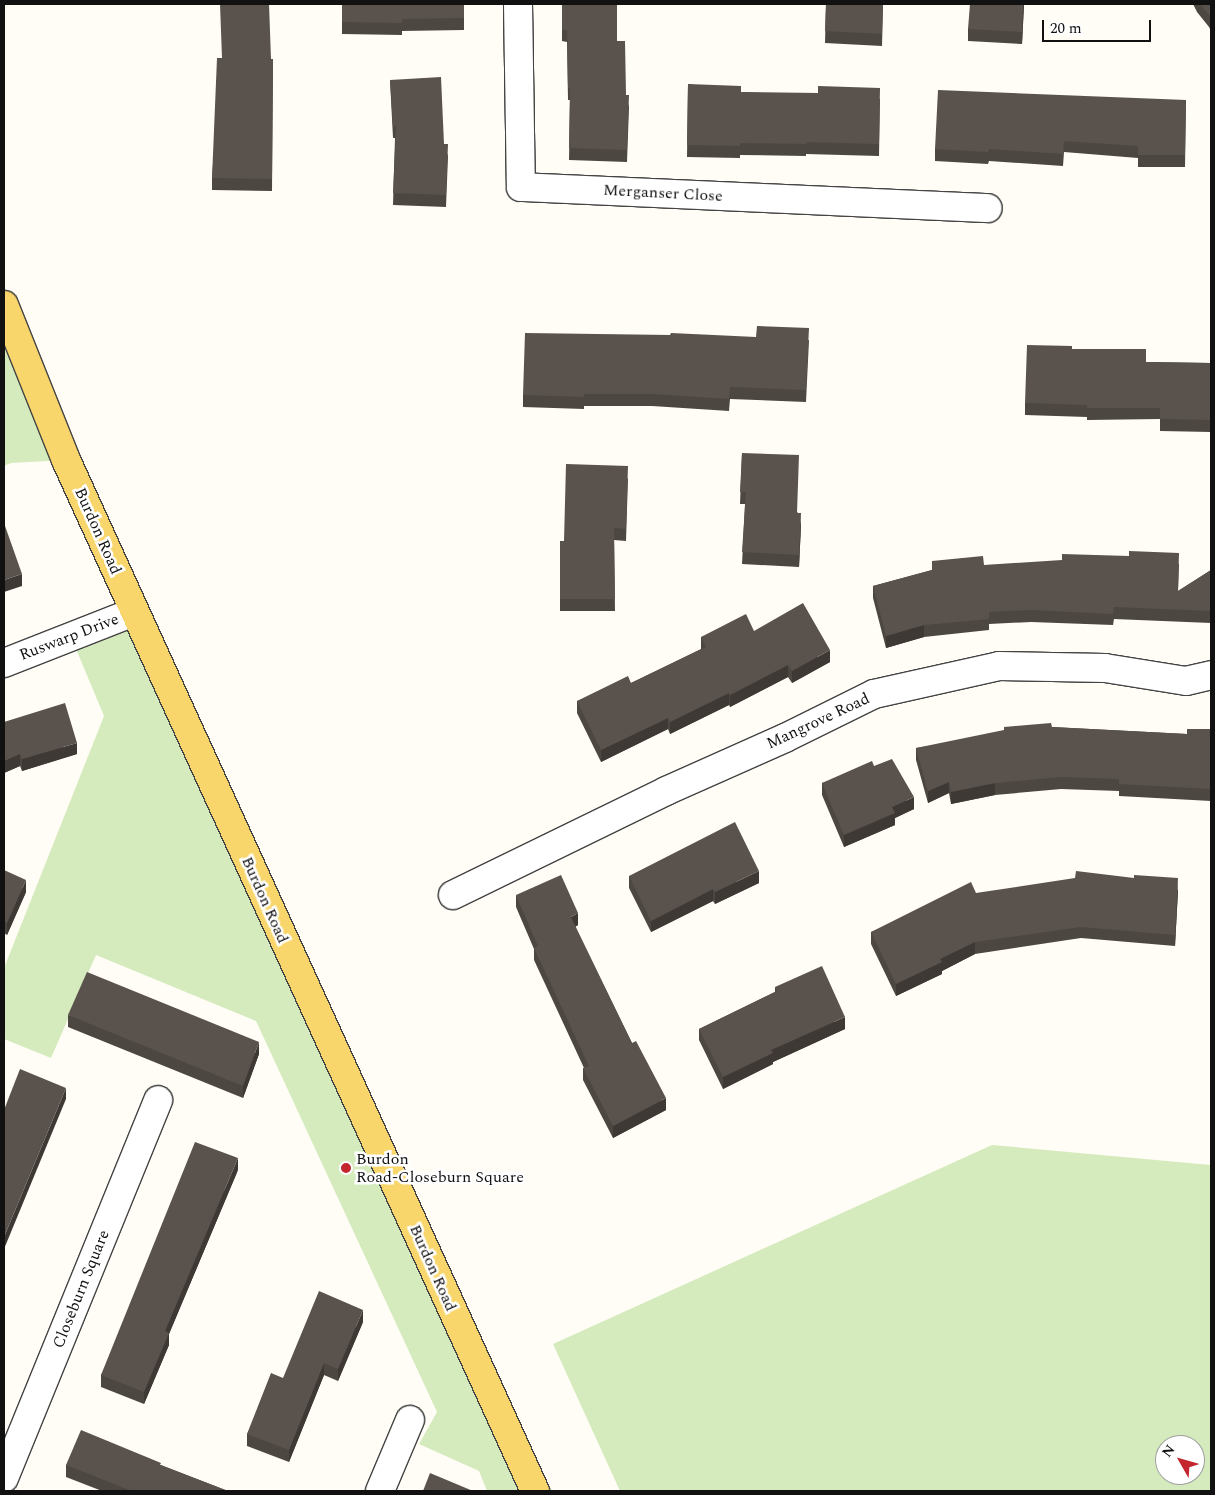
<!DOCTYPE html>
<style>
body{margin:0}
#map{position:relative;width:1215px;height:1495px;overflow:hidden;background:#fffdf5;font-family:Spectral,serif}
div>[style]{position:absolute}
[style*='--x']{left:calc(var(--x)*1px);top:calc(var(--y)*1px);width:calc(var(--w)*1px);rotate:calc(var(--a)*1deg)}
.green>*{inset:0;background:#d5ebbd}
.roads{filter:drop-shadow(1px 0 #444) drop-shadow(-1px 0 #444) drop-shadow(0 1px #444) drop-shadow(0 -1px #444)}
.minor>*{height:28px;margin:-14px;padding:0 14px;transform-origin:14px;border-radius:14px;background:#fff}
.major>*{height:28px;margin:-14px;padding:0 14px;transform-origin:14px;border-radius:14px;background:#f9d66b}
.wall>*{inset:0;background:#4d4742}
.shaded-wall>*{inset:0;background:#3f3936}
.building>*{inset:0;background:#5a524d}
.dots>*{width:14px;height:14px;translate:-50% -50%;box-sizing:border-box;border:2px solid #fff;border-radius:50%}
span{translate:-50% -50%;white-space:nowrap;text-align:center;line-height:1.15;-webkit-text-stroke:5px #fff;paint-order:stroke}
.street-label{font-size:16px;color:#111}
.poi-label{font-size:16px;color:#111}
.left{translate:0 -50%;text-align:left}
.frame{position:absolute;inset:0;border:5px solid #111;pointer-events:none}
.north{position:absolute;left:1155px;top:1435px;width:50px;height:50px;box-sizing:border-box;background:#fff;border:1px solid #a0a0a0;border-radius:50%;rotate:308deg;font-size:14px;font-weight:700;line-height:20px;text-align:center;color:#111}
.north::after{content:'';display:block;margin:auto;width:18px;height:22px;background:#c4262e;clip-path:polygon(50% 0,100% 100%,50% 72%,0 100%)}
.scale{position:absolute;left:1042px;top:20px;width:109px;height:22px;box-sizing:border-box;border:2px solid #111;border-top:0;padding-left:6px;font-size:15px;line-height:18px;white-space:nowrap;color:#111;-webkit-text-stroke:4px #fff;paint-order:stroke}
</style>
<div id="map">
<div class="green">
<i style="clip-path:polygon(4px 305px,66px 460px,11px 463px,4px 466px)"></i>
<i style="clip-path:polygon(134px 612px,535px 1491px,487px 1491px,479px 1471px,419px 1444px,437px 1412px,256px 1021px,96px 955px,51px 1058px,4px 1039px,4px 968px,104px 716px,71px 637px)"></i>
<i style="clip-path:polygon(evenodd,992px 1145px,1211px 1165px,1211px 1491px,620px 1491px,553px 1344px,992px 1145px,1165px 1445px,1195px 1445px,1195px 1475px,1165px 1475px,1165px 1445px)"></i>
</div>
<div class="roads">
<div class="minor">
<i style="--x:518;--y:4;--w:183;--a:89.1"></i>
<i style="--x:521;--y:187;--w:467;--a:2.6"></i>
<i style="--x:4;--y:663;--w:140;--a:-21.4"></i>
<i style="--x:453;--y:895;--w:237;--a:-26"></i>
<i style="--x:666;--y:791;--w:130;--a:-24"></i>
<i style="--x:785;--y:738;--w:99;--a:-26.3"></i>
<i style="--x:874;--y:694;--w:128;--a:-12.6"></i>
<i style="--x:999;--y:666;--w:106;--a:1.1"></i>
<i style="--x:1105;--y:668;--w:82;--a:9.1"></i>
<i style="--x:1186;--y:681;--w:26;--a:-13"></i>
<i style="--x:4;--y:1478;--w:408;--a:-67.8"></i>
<i style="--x:380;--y:1491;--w:77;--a:-67.1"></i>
</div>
<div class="major">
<i style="--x:4;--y:305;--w:167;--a:68.2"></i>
<i style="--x:66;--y:460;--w:1133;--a:65.54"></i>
</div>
</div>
<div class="wall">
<i style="clip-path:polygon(342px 4px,464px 18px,464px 30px,402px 31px,402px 35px,342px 34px)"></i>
<i style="clip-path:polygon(562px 4px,617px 41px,626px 95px,629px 107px,627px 162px,569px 160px,570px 100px,568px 100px,567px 42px,562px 41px)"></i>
<i style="clip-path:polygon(826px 4px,883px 4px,882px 46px,825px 43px)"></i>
<i style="clip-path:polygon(1024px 4px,1022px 44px,968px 41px,968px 29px)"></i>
<i style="clip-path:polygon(1193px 4px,1211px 4px,1211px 31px,1209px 27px,1197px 12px)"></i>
<i style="clip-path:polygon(221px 58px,273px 59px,272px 191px,212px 190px,212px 178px)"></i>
<i style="clip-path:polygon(390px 80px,444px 144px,448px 156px,446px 207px,393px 205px,395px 138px,393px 138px)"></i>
<i style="clip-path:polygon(688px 84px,741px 92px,880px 99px,879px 156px,806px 154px,806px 156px,740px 155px,740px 158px,687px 157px)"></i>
<i style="clip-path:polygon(1186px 100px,1185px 167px,1138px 167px,1138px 158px,1064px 152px,1063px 166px,989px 161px,988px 164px,935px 161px,935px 149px)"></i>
<i style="clip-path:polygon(809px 340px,806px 402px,730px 399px,729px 411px,652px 406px,584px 406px,584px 409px,523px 407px,523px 395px)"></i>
<i style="clip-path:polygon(1072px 349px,1146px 362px,1211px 363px,1211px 432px,1160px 431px,1160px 419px,1087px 420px,1087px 417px,1025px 415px,1025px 403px)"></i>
<i style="clip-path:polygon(742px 453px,798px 513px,801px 525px,799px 567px,742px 564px,745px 504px,740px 504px)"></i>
<i style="clip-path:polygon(628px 478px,626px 541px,614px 540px,615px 611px,560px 611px,560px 541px,564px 541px)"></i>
<i style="clip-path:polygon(932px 561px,984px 565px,1179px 564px,1178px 591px,1211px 570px,1211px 623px,1114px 619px,1113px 625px,1031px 622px,989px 624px,989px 630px,924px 637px,886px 648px,873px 598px,873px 586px,932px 570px)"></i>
<i style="clip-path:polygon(754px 631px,830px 662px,792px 683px,788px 677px,730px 707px,729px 705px,670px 734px,668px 729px,601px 762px,577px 713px,577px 701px,631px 683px,701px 649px,701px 637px)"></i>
<i style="clip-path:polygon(4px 722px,77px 754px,22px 771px,20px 766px,4px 773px)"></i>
<i style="clip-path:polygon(1052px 727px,1187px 734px,1211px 729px,1211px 801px,1119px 796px,1119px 791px,1061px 789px,995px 795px,951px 804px,949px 793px,928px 803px,916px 760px,916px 748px)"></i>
<i style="clip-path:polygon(874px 766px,914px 809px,895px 818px,895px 825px,844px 847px,822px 795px,822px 783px)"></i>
<i style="clip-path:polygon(4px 870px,26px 892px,7px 935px,4px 933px)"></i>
<i style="clip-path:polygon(629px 876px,759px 883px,715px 904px,713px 901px,651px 932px,629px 888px)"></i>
<i style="clip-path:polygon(1178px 890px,1175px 946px,1081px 938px,975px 954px,942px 971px,942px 974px,896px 996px,871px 944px,871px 932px,976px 893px)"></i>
<i style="clip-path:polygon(516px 895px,578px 925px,575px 927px,632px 1043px,666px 1110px,613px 1138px,583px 1080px,583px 1068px,584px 1068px,534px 960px,534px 949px,516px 907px)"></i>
<i style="clip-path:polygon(775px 987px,845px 1029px,773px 1062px,773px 1064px,723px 1089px,699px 1040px,699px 1029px,775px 992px)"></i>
<i style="clip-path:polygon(68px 1015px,259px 1054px,243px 1098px,68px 1027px)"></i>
<i style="clip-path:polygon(238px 1170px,169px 1334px,169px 1345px,144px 1404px,101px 1387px,101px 1375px)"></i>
<i style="clip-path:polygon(363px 1322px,338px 1381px,324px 1375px,289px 1462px,247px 1446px,247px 1434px,283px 1378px)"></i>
<i style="clip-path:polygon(66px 1465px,161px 1465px,228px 1491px,102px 1491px,66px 1477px)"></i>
</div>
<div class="shaded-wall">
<i style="clip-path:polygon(1023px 4px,1024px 4px,1022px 44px,1022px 32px)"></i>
<i style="clip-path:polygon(801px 513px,801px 525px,799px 567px,799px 555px)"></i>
<i style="clip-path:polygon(22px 574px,22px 586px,4px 592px,4px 580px)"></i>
<i style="clip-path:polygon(924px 625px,924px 637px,886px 648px,886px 636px)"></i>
<i style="clip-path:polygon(830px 650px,830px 662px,792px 683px,792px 671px)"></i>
<i style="clip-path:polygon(788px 665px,788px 677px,730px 707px,730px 695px)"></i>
<i style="clip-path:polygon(729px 693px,729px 705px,670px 734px,670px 722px)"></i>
<i style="clip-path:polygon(668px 718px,668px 729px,601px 762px,601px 750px)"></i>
<i style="clip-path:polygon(77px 743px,77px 754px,22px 771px,22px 759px)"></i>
<i style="clip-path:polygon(20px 754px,20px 766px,4px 773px,4px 761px)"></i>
<i style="clip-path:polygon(949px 782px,949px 793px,928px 803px,928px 791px)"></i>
<i style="clip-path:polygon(995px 783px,995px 795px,951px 804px,951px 792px)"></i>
<i style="clip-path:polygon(914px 797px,914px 809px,895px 818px,895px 825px,844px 847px,844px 835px,892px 807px)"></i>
<i style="clip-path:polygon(759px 871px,759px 883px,715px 904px,715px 892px)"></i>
<i style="clip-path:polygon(1178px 878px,1178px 890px,1175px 946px,1175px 935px)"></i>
<i style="clip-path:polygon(26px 880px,26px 892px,7px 935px,7px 923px)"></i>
<i style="clip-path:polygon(713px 889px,713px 901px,651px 932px,651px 921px)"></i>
<i style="clip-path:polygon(578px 913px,578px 925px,571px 929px,571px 917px)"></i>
<i style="clip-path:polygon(975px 942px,975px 954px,942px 971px,942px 974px,896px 996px,896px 984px,940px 959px)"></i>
<i style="clip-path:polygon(845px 1017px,845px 1029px,773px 1062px,773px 1064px,723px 1089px,723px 1077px,771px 1050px)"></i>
<i style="clip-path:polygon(259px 1042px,259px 1054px,243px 1098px,243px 1086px)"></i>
<i style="clip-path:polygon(66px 1088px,66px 1099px,4px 1249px,4px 1237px)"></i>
<i style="clip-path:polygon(666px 1098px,666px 1110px,613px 1138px,613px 1126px)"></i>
<i style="clip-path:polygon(238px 1158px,238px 1170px,169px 1334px,169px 1345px,144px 1404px,144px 1392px,165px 1331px)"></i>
<i style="clip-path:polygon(363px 1310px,363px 1322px,338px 1381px,338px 1369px)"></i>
<i style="clip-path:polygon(324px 1363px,324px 1375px,289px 1462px,289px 1450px)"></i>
</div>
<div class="building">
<i style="clip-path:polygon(220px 4px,269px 4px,271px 59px,273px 59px,272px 179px,212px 178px,217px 58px,222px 58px)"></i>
<i style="clip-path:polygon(342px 4px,464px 4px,464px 18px,402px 19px,402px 23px,342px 22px)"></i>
<i style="clip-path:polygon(562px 4px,617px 4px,617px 41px,625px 41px,626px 95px,629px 95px,627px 150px,569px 148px,570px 88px,568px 88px,567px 30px,562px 30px)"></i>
<i style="clip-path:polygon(826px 4px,883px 4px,882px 34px,825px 31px)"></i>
<i style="clip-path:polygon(970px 4px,1023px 4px,1022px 32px,968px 29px)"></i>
<i style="clip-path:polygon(1200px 4px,1211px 4px,1211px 19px,1209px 15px)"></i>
<i style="clip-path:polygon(441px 77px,444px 144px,448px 144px,446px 195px,393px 193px,396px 126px,393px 127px,390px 80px)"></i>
<i style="clip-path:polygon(688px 84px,741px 86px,741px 92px,818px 93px,818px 86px,880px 88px,879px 144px,806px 142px,806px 144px,740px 143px,740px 146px,687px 145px)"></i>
<i style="clip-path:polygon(938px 90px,1186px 100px,1185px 155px,1138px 155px,1138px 146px,1064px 141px,1063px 154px,989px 149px,988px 152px,935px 149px)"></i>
<i style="clip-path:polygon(757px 326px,809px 328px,806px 390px,730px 387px,729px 399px,652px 394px,584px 394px,584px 397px,523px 395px,525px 333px,670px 335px,671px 333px,756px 337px)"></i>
<i style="clip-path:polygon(1027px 345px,1072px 346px,1072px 349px,1146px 349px,1146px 362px,1211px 363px,1211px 420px,1160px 419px,1160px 408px,1087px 408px,1087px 405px,1025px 403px)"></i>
<i style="clip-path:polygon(742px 453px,799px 455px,797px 513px,801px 513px,799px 555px,742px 552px,746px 492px,740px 492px)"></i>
<i style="clip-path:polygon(566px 464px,628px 466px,626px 529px,614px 528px,615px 599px,560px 599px,560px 541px,564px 541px)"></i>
<i style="clip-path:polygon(4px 523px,22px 574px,4px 580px)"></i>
<i style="clip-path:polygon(1129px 551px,1179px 553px,1178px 591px,1211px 570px,1211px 611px,1114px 607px,1113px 614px,1031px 610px,989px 612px,989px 619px,924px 625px,886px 636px,873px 586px,932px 570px,932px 561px,983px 556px,984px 565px,1062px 560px,1062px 554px,1129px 556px)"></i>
<i style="clip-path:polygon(803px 603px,830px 650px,792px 671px,788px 665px,730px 695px,729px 693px,670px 722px,668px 718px,601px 750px,577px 701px,628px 676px,631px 683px,706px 647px,701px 637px,746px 614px,754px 631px)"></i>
<i style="clip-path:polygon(65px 703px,77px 743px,22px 759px,20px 754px,4px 761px,4px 722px)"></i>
<i style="clip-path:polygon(1051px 723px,1052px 727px,1187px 734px,1187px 729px,1211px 729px,1211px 789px,1119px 784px,1119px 779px,1061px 777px,995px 783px,951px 792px,949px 782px,928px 791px,916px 748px,1004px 730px,1004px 727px)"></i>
<i style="clip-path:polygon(892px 759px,914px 797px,892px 807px,895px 813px,844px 835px,822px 783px,872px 761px,874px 766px)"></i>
<i style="clip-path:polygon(735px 822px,759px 871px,715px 892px,713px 889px,651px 921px,629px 876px)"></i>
<i style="clip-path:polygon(4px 870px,26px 880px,7px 923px,4px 921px)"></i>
<i style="clip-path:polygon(1076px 871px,1134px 878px,1134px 875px,1178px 878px,1175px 935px,1081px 927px,975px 942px,940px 959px,942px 962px,896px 984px,871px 932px,971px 882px,976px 893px,1075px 878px)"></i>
<i style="clip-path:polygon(561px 875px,578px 913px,571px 917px,632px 1043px,636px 1041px,666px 1098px,613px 1126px,583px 1068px,589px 1066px,534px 948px,538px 946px,516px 895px)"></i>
<i style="clip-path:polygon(822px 966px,845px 1017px,771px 1050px,773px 1053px,723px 1077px,699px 1029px,777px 991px,775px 987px)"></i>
<i style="clip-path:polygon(87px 972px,259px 1042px,243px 1086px,68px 1015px)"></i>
<i style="clip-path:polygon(20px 1069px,66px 1088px,4px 1237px,4px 1110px)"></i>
<i style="clip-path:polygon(195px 1142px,238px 1158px,165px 1331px,169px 1333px,144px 1392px,101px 1375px)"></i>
<i style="clip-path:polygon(319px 1291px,363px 1310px,338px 1369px,324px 1363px,289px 1450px,247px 1434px,271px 1373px,283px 1378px)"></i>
<i style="clip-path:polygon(81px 1430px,161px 1463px,160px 1465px,228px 1491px,132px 1491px,66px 1465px)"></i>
<i style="clip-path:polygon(430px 1473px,473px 1491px,423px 1491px)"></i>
</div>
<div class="dots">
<i style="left:346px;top:1168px;background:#c4262e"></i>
</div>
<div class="street-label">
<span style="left:663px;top:193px;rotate:3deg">Merganser Close</span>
<span style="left:98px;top:531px;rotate:66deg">Burdon Road</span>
<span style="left:69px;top:637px;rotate:-21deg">Ruswarp Drive</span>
<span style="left:818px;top:721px;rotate:-25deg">Mangrove Road</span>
<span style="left:265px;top:900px;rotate:66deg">Burdon Road</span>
<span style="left:433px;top:1268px;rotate:66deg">Burdon Road</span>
<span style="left:81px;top:1289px;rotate:-68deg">Closeburn Square</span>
</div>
<div class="poi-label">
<span class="left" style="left:356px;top:1168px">Burdon<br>Road-Closeburn Square</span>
</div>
<div class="frame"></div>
<div class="north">N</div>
<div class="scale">20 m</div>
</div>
